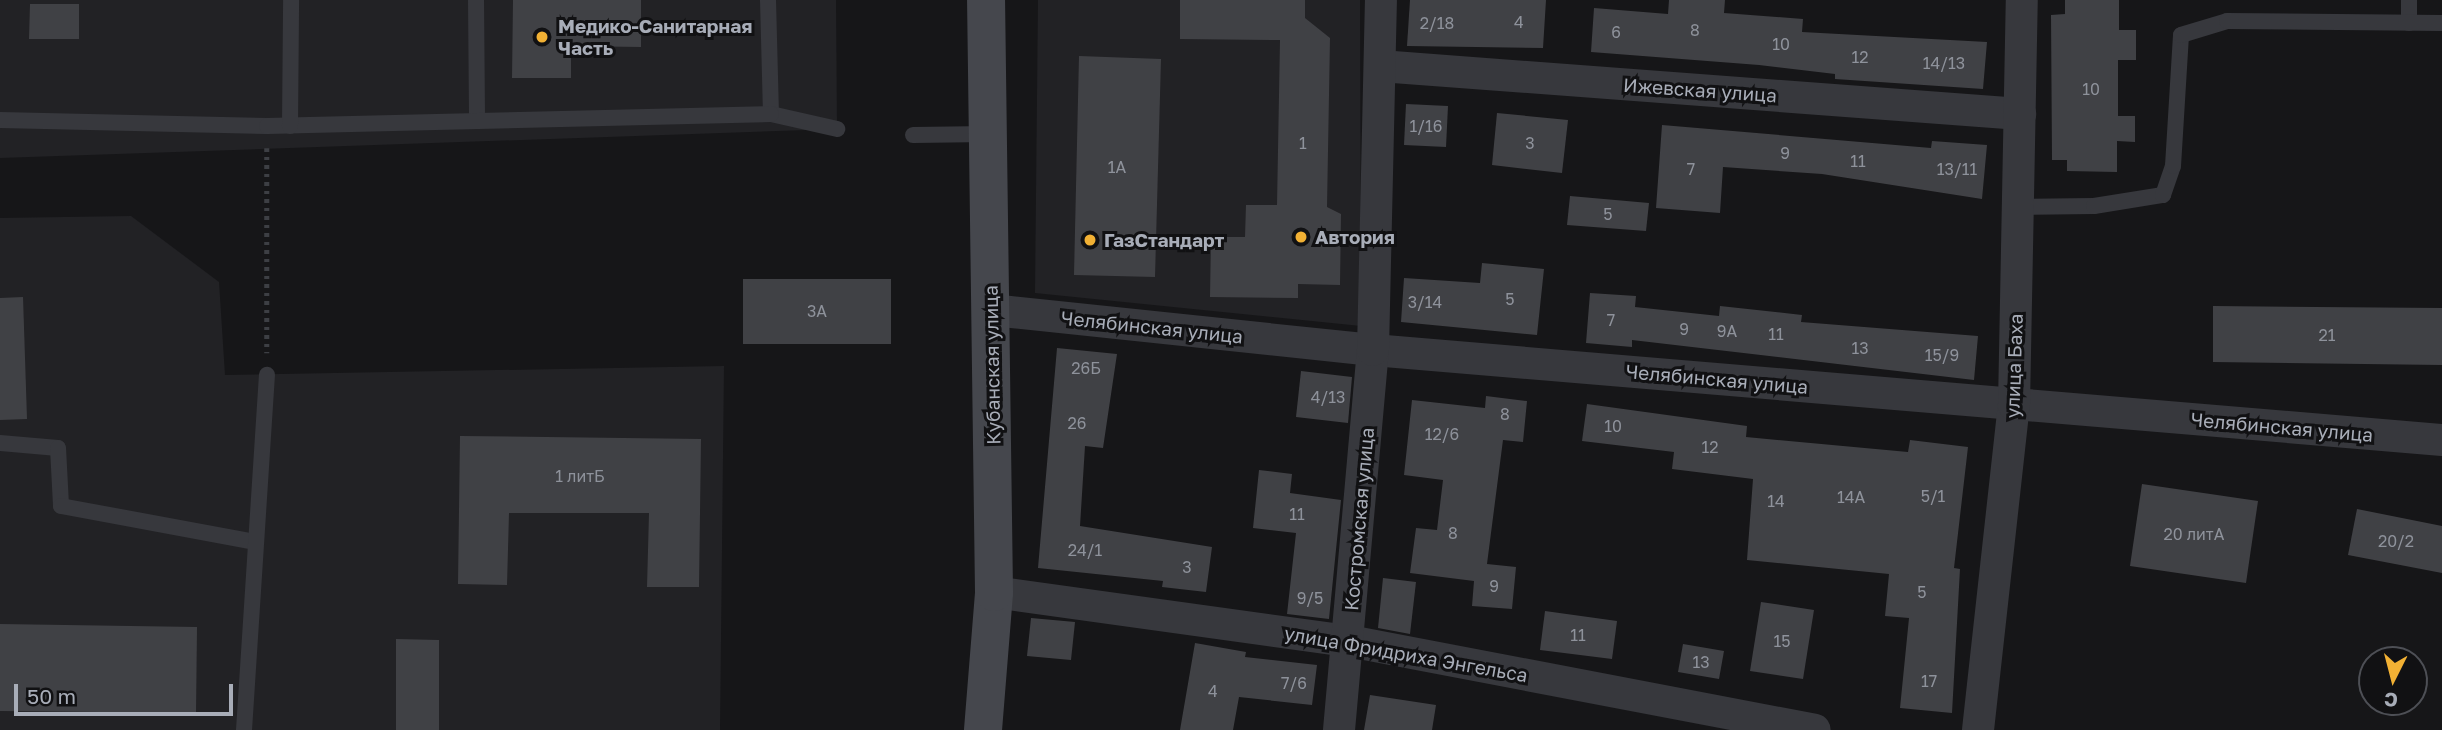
<!DOCTYPE html>
<meta charset="utf-8">
<style>
body{margin:0}
#map{position:relative;width:2442px;height:730px;overflow:hidden;background:#161618;font-family:"Golos Text",sans-serif}
div>[style]{position:absolute}
[style*='--x']{left:calc(var(--x)*1px);top:calc(var(--y)*1px);width:calc(var(--w)*1px);rotate:calc(var(--a)*1deg)}
.built>*{inset:0;background:#222225}
.building>*{inset:0;background:#404145}
.path>*{height:4.5px;margin-top:-2.25px;transform-origin:0;background:repeating-linear-gradient(90deg,#3d3f44 0 3.5px,transparent 0 8.5px)}
.service>*{height:16px;margin:-8px;padding:0 8px;transform-origin:8px;border-radius:8px;background:#37383d}
.minor>*{height:32px;margin:-16px;padding:0 16px;transform-origin:16px;border-radius:16px;background:#37383d}
.secondary>*{height:38px;margin:-19px;padding:0 19px;transform-origin:19px;border-radius:19px;background:#45474d}
.dots>*{width:19px;height:19px;translate:-50% -50%;box-sizing:border-box;border:4px solid #111113;border-radius:50%}
span{translate:-50% -50%;white-space:nowrap;text-align:center;line-height:1.15;-webkit-text-stroke:6px #111113;paint-order:stroke}
.number-label{font-size:16px;color:#8e929b}
.number-label span{-webkit-text-stroke-width:0}
.poi-label{font-size:19px;color:#a8adb8;font-weight:700}
.left{translate:0 -50%;text-align:left}
.street-label{font-size:19px;color:#a8adb8}
.north{position:absolute;left:2358px;top:646px;width:70px;height:70px;box-sizing:border-box;background:#111113;border:2px solid #4d4f55;border-radius:50%;rotate:186deg;font-size:19px;font-weight:700;line-height:28px;text-align:center;color:#a8adb8}
.north::after{content:'';display:block;margin:auto;width:24px;height:32px;background:#f2b134;clip-path:polygon(50% 0,100% 100%,50% 72%,0 100%)}
.scale{position:absolute;left:14px;top:684px;width:219px;height:32px;box-sizing:border-box;border:4px solid #a8adb8;border-top:0;padding-left:9px;font-size:21px;line-height:24px;white-space:nowrap;color:#a8adb8;-webkit-text-stroke:5px #111113;paint-order:stroke}
</style>
<div id="map">
<div class="built">
<i style="clip-path:polygon(0 0,836px 0,837px 129px,0 158px)"></i>
<i style="clip-path:polygon(1038px 0,1360px 0,1361px 326px,1035px 293px)"></i>
<i style="clip-path:polygon(131px 216px,219px 282px,225px 375px,724px 366px,720px 730px,0 730px,0 218px)"></i>
</div>
<div class="building">
<i style="clip-path:polygon(513px 0,641px 0,641px 47px,571px 46px,571px 78px,512px 78px)"></i>
<i style="clip-path:polygon(1180px 0,1305px 0,1305px 18px,1330px 38px,1327px 207px,1341px 214px,1340px 285px,1298px 284px,1298px 298px,1210px 297px,1211px 237px,1245px 237px,1246px 205px,1277px 205px,1280px 40px,1180px 39px)"></i>
<i style="clip-path:polygon(1410px 0,1546px 0,1543px 48px,1407px 46px)"></i>
<i style="clip-path:polygon(1669px 0,1725px 0,1724px 13px,1803px 19px,1802px 32px,1987px 42px,1983px 89px,1835px 79px,1835px 74px,1759px 65px,1591px 52px,1594px 8px,1668px 14px)"></i>
<i style="clip-path:polygon(2065px 0,2119px 0,2119px 30px,2136px 30px,2136px 60px,2118px 60px,2118px 116px,2135px 116px,2135px 142px,2117px 141px,2117px 172px,2067px 171px,2067px 160px,2052px 160px,2051px 15px,2065px 14px)"></i>
<i style="clip-path:polygon(30px 4px,79px 4px,79px 39px,29px 39px)"></i>
<i style="clip-path:polygon(1079px 56px,1161px 59px,1155px 277px,1074px 275px)"></i>
<i style="clip-path:polygon(1406px 104px,1448px 106px,1446px 147px,1404px 145px)"></i>
<i style="clip-path:polygon(1497px 113px,1568px 120px,1562px 173px,1492px 165px)"></i>
<i style="clip-path:polygon(1662px 125px,1931px 148px,1932px 141px,1987px 145px,1982px 199px,1822px 174px,1723px 167px,1720px 213px,1656px 208px)"></i>
<i style="clip-path:polygon(1570px 196px,1649px 203px,1646px 231px,1567px 225px)"></i>
<i style="clip-path:polygon(1482px 263px,1544px 269px,1537px 335px,1401px 322px,1404px 278px,1480px 283px)"></i>
<i style="clip-path:polygon(743px 279px,891px 279px,891px 344px,743px 344px)"></i>
<i style="clip-path:polygon(1590px 293px,1636px 296px,1635px 307px,1719px 316px,1720px 306px,1802px 315px,1801px 322px,1978px 336px,1974px 380px,1632px 340px,1632px 347px,1586px 343px)"></i>
<i style="clip-path:polygon(23px 297px,27px 419px,0 420px,0 298px)"></i>
<i style="clip-path:polygon(2213px 306px,2442px 308px,2442px 365px,2213px 362px)"></i>
<i style="clip-path:polygon(1057px 348px,1117px 354px,1103px 448px,1085px 446px,1080px 526px,1212px 547px,1206px 592px,1162px 587px,1163px 581px,1038px 568px)"></i>
<i style="clip-path:polygon(1301px 371px,1352px 377px,1348px 423px,1296px 417px)"></i>
<i style="clip-path:polygon(1486px 396px,1527px 401px,1523px 442px,1503px 440px,1487px 564px,1516px 567px,1512px 609px,1472px 606px,1474px 581px,1410px 573px,1416px 528px,1437px 530px,1443px 480px,1404px 475px,1412px 400px,1485px 408px)"></i>
<i style="clip-path:polygon(1587px 404px,1747px 426px,1746px 437px,1908px 452px,1910px 440px,1968px 447px,1954px 568px,1960px 569px,1952px 713px,1900px 708px,1909px 618px,1885px 616px,1889px 574px,1747px 560px,1753px 479px,1672px 469px,1674px 452px,1582px 441px)"></i>
<i style="clip-path:polygon(460px 436px,701px 439px,699px 587px,647px 587px,649px 513px,509px 513px,507px 585px,458px 584px)"></i>
<i style="clip-path:polygon(1259px 470px,1292px 474px,1290px 493px,1341px 500px,1329px 619px,1287px 614px,1296px 533px,1253px 528px)"></i>
<i style="clip-path:polygon(2142px 484px,2258px 501px,2246px 583px,2130px 566px)"></i>
<i style="clip-path:polygon(2357px 509px,2442px 526px,2442px 573px,2348px 555px)"></i>
<i style="clip-path:polygon(1383px 578px,1416px 582px,1410px 634px,1378px 628px)"></i>
<i style="clip-path:polygon(1761px 602px,1814px 610px,1803px 679px,1750px 671px)"></i>
<i style="clip-path:polygon(1545px 611px,1617px 621px,1612px 659px,1540px 650px)"></i>
<i style="clip-path:polygon(1031px 618px,1075px 622px,1071px 660px,1027px 656px)"></i>
<i style="clip-path:polygon(0 624px,197px 627px,196px 713px,0 711px)"></i>
<i style="clip-path:polygon(396px 639px,439px 640px,439px 730px,396px 730px)"></i>
<i style="clip-path:polygon(1195px 643px,1246px 652px,1245px 657px,1317px 665px,1312px 705px,1239px 697px,1233px 730px,1180px 730px)"></i>
<i style="clip-path:polygon(1683px 644px,1724px 651px,1719px 679px,1678px 672px)"></i>
<i style="clip-path:polygon(1370px 695px,1436px 705px,1432px 730px,1364px 730px)"></i>
</div>
<div class="path">
<i style="--x:267;--y:148;--w:205;--a:90"></i>
</div>
<div class="service">
<i style="--x:476;--y:0;--w:121;--a:89.5"></i>
<i style="--x:768;--y:0;--w:114;--a:88.5"></i>
<i style="--x:771;--y:114;--w:68;--a:12.8"></i>
<i style="--x:2409;--y:23;--w:23;--a:-90"></i>
<i style="--x:0;--y:120;--w:267;--a:1.3"></i>
<i style="--x:267;--y:126;--w:504;--a:-1.36"></i>
<i style="--x:290;--y:126;--w:126;--a:-89.5"></i>
<i style="--x:913;--y:135;--w:75;--a:-0.8"></i>
<i style="--x:2019;--y:207;--w:75;--a:-0.8"></i>
<i style="--x:2094;--y:206;--w:70;--a:-9.1"></i>
<i style="--x:2163;--y:195;--w:31;--a:-71"></i>
<i style="--x:2173;--y:166;--w:131;--a:-86.5"></i>
<i style="--x:2181;--y:35;--w:48;--a:-16.9"></i>
<i style="--x:2227;--y:21;--w:215;--a:0.5"></i>
<i style="--x:0;--y:443;--w:58;--a:4.9"></i>
<i style="--x:58;--y:448;--w:58;--a:87"></i>
<i style="--x:61;--y:506;--w:198;--a:10.5"></i>
<i style="--x:244;--y:730;--w:356;--a:-86.3"></i>
</div>
<div class="minor">
<i style="--x:1380;--y:66;--w:642;--a:4.29"></i>
<i style="--x:992;--y:310;--w:383;--a:6"></i>
<i style="--x:1373;--y:350;--w:1073;--a:4.81"></i>
<i style="--x:994;--y:592;--w:358;--a:7.9"></i>
<i style="--x:1349;--y:641;--w:474;--a:10.8"></i>
<i style="--x:1339;--y:730;--w:382;--a:-84.9"></i>
<i style="--x:1373;--y:350;--w:350;--a:-88.7"></i>
<i style="--x:1978;--y:730;--w:327;--a:-83.7"></i>
<i style="--x:2014;--y:405;--w:405;--a:-88.9"></i>
</div>
<div class="secondary">
<i style="--x:983;--y:730;--w:138;--a:-85.4"></i>
<i style="--x:994;--y:592;--w:592;--a:-90.77"></i>
</div>
<div class="dots">
<i style="left:542px;top:37px;background:#f2b134"></i>
<i style="left:1301px;top:237px;background:#f2b134"></i>
<i style="left:1090px;top:240px;background:#f2b134"></i>
</div>
<div class="number-label">
<span style="left:1519px;top:22px">4</span>
<span style="left:1437px;top:23px">2/18</span>
<span style="left:1695px;top:30px">8</span>
<span style="left:1616px;top:32px">6</span>
<span style="left:1781px;top:44px">10</span>
<span style="left:1860px;top:57px">12</span>
<span style="left:1944px;top:63px">14/13</span>
<span style="left:2091px;top:89px">10</span>
<span style="left:1426px;top:126px">1/16</span>
<span style="left:1303px;top:143px">1</span>
<span style="left:1530px;top:143px">3</span>
<span style="left:1785px;top:153px">9</span>
<span style="left:1858px;top:161px">11</span>
<span style="left:1117px;top:167px">1А</span>
<span style="left:1691px;top:169px">7</span>
<span style="left:1957px;top:169px">13/11</span>
<span style="left:1608px;top:214px">5</span>
<span style="left:1510px;top:299px">5</span>
<span style="left:1425px;top:302px">3/14</span>
<span style="left:817px;top:311px">3А</span>
<span style="left:1611px;top:320px">7</span>
<span style="left:1684px;top:329px">9</span>
<span style="left:1727px;top:331px">9А</span>
<span style="left:1776px;top:334px">11</span>
<span style="left:2327px;top:335px">21</span>
<span style="left:1860px;top:348px">13</span>
<span style="left:1942px;top:355px">15/9</span>
<span style="left:1086px;top:368px">26Б</span>
<span style="left:1328px;top:397px">4/13</span>
<span style="left:1505px;top:414px">8</span>
<span style="left:1077px;top:423px">26</span>
<span style="left:1613px;top:426px">10</span>
<span style="left:1442px;top:434px">12/6</span>
<span style="left:1710px;top:447px">12</span>
<span style="left:580px;top:476px">1 литБ</span>
<span style="left:1933px;top:496px">5/1</span>
<span style="left:1851px;top:497px">14А</span>
<span style="left:1776px;top:501px">14</span>
<span style="left:1297px;top:514px">11</span>
<span style="left:1453px;top:533px">8</span>
<span style="left:2194px;top:534px">20 литА</span>
<span style="left:2396px;top:541px">20/2</span>
<span style="left:1085px;top:550px">24/1</span>
<span style="left:1187px;top:567px">3</span>
<span style="left:1494px;top:586px">9</span>
<span style="left:1922px;top:592px">5</span>
<span style="left:1310px;top:598px">9/5</span>
<span style="left:1578px;top:635px">11</span>
<span style="left:1782px;top:641px">15</span>
<span style="left:1701px;top:662px">13</span>
<span style="left:1929px;top:681px">17</span>
<span style="left:1294px;top:683px">7/6</span>
<span style="left:1213px;top:691px">4</span>
</div>
<div class="poi-label">
<span class="left" style="left:558px;top:37px">Медико-Санитарная<br>Часть</span>
<span class="left" style="left:1315px;top:237px">Автория</span>
<span class="left" style="left:1104px;top:240px">ГазСтандарт</span>
</div>
<div class="street-label">
<span style="left:1700px;top:90px;rotate:4deg">Ижевская улица</span>
<span style="left:1152px;top:327px;rotate:6deg">Челябинская улица</span>
<span style="left:992px;top:365px;rotate:-91deg">Кубанская улица</span>
<span style="left:2014px;top:366px;rotate:-88deg">улица Баха</span>
<span style="left:1717px;top:379px;rotate:5deg">Челябинская улица</span>
<span style="left:2282px;top:427px;rotate:5deg">Челябинская улица</span>
<span style="left:1359px;top:519px;rotate:-85deg">Костромская улица</span>
<span style="left:1406px;top:654px;rotate:10deg">улица Фридриха Энгельса</span>
</div>
<div class="north">С</div>
<div class="scale">50 m</div>
</div>
